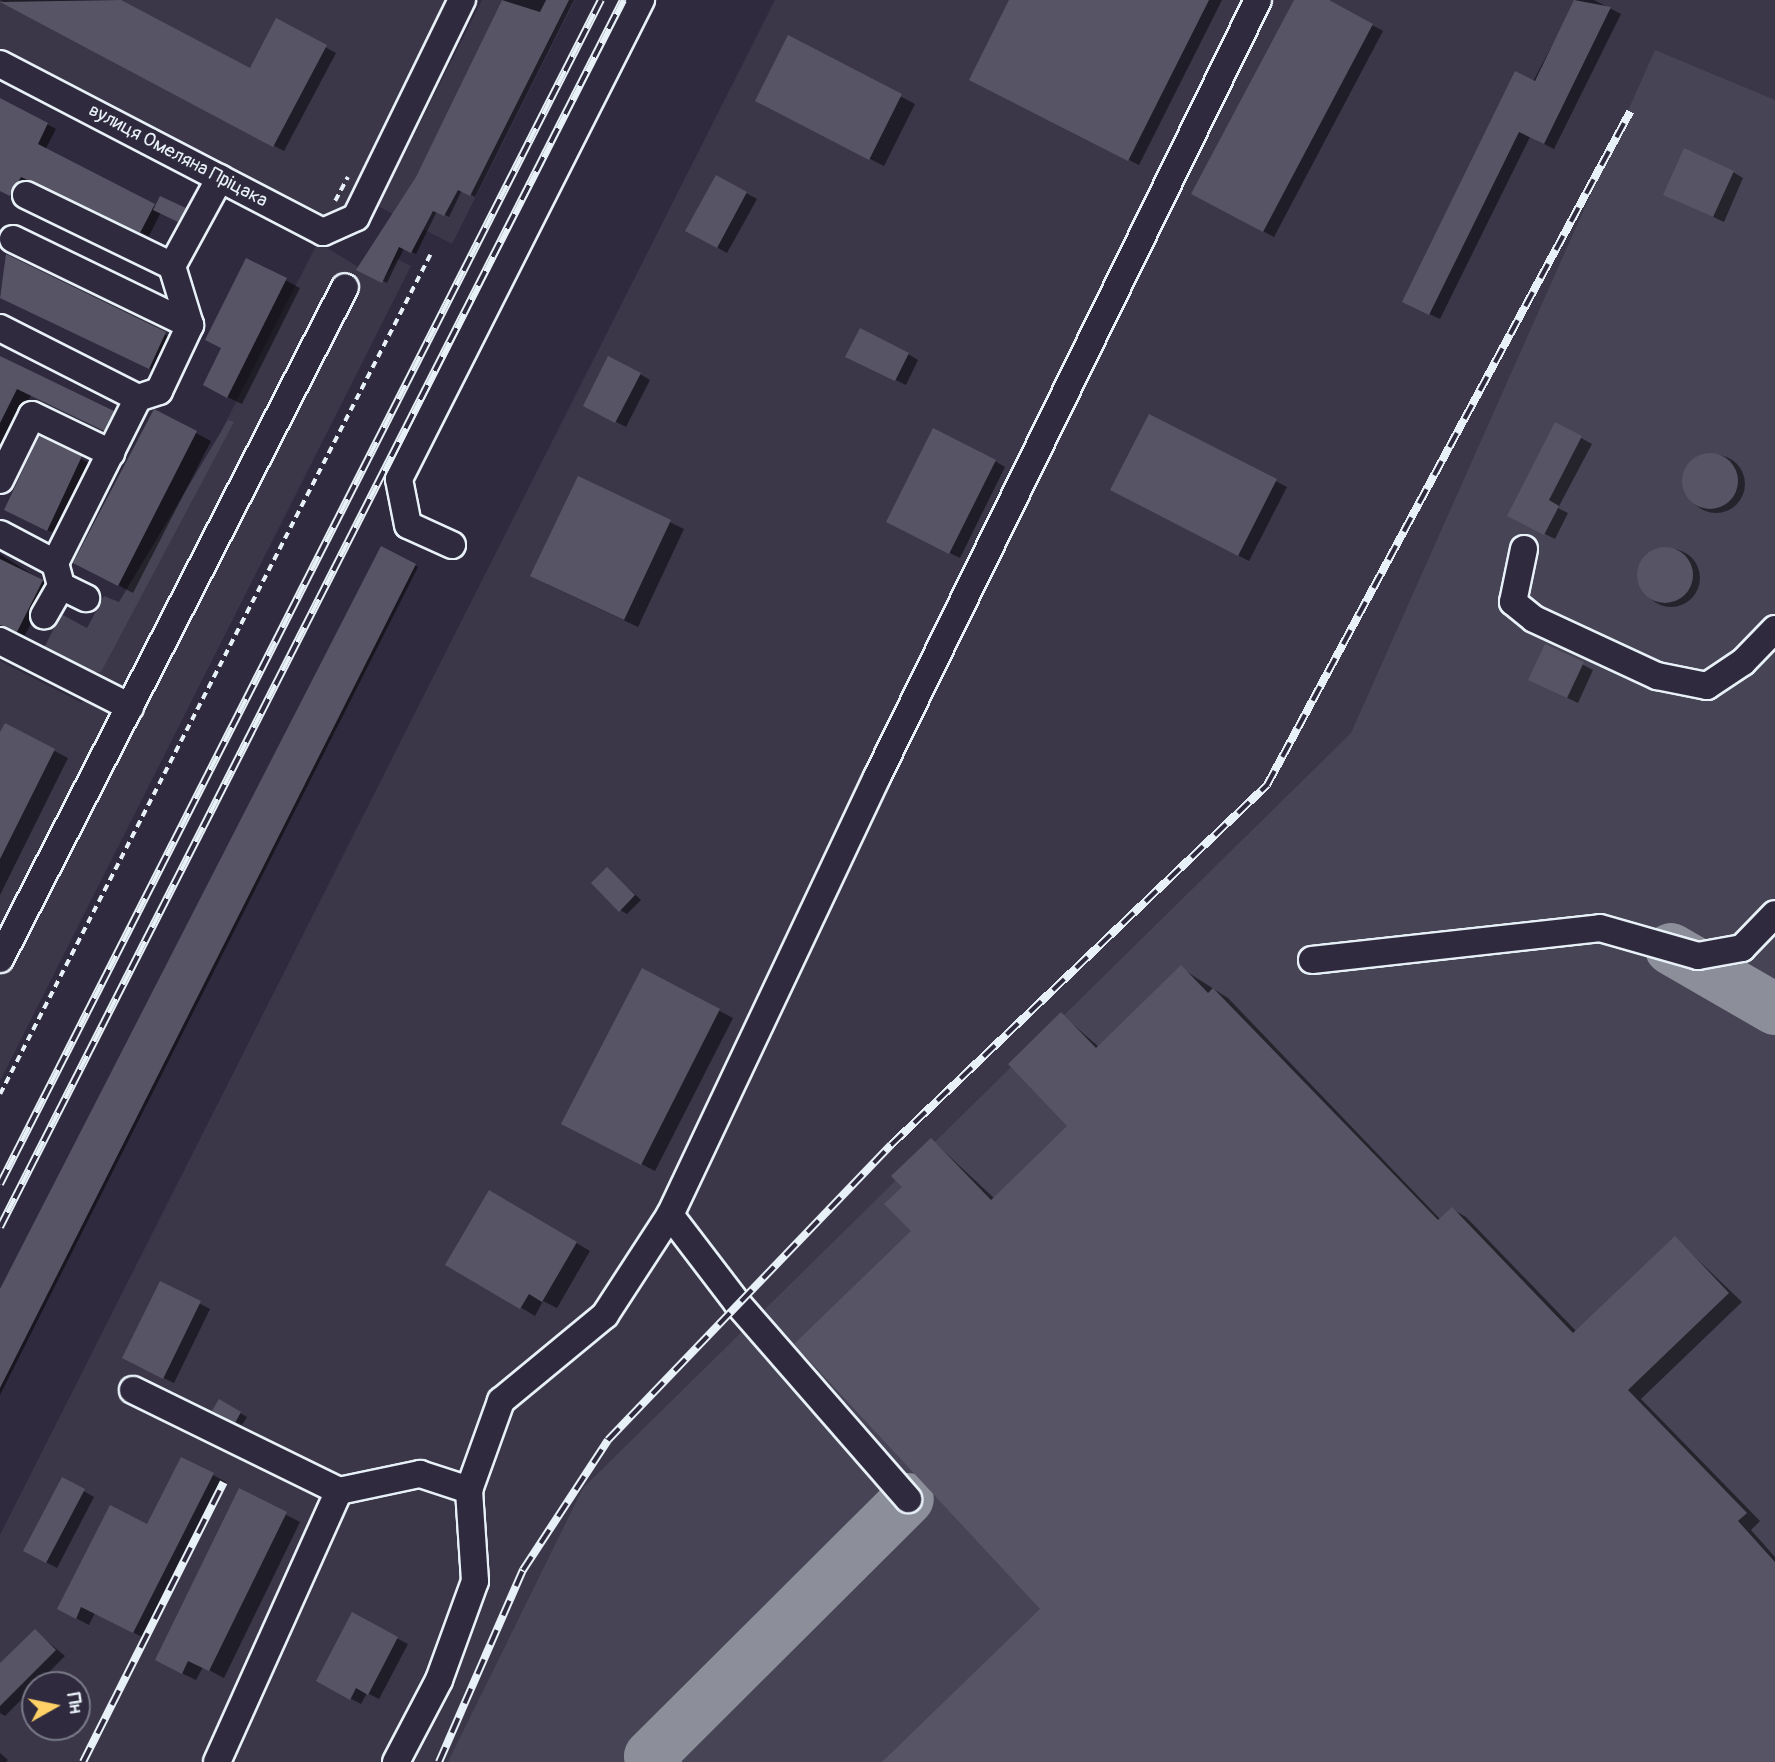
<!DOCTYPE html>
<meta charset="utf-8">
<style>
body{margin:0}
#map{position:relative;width:1775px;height:1762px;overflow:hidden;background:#2f2a3d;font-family:Pangolin,sans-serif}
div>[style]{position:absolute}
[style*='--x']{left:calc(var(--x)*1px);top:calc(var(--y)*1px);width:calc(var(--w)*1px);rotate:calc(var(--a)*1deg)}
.built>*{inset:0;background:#3b3749}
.green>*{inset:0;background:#464455}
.shadow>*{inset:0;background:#0007}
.round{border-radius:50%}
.taxiway>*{height:52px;margin:-26px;padding:0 26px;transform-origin:26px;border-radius:26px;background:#8c8e9a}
.building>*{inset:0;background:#575565}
.path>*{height:3.5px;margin-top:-1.75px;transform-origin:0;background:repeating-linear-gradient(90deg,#e8f1f8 0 7px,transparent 0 12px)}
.roads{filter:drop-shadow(2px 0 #e8f1f8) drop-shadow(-2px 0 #e8f1f8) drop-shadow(0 2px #e8f1f8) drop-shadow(0 -2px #e8f1f8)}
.minor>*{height:26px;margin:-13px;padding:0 13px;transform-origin:13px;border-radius:13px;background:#2f2a3d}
.rail>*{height:8px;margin-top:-4px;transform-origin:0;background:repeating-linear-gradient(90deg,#2f2a3d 0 16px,#e8f1f8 0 32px);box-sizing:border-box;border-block:2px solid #e8f1f8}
span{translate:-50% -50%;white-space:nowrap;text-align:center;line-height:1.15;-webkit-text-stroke:7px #2f2a3d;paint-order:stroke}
.street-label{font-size:19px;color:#e8f1f8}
.north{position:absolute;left:21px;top:1671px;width:70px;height:70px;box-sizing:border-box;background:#2f2a3d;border:2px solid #797a88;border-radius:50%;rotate:81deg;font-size:19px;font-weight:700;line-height:28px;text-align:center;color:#e8f1f8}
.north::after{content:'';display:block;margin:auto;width:24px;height:32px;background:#ffd166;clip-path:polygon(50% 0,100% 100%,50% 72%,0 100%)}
</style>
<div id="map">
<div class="built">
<i style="clip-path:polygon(0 0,447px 0,348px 209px,325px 217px,0 55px)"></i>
<i style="clip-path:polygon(482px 0,575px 0,452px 244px,378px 206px)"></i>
<i style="clip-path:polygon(evenodd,775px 0,1775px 0,1775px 1762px,0 1762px,0 1535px,775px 0,35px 1685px,77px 1685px,77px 1727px,35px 1727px,35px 1685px)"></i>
<i style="clip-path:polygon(318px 242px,382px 282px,397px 259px,411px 266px,0 1081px,0 661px,82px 703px)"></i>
</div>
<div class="green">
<i style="clip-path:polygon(1655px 50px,1775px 100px,1775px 1762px,448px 1762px,583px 1488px,1351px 733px)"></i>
<i style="clip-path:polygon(228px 420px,234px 422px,101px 672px,76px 672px,41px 654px,61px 614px,87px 628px,104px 596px,119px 602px)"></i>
</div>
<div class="shadow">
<i style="clip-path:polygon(0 0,118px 0,250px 70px,276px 21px,336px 53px,284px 151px)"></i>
<i style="clip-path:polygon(502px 0,574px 0,475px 197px,462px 190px,449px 217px,437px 211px,416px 254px,404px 248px,387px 283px,358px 269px,417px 178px)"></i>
<i style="clip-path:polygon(1011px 0,1222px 0,1139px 165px,981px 85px)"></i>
<i style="clip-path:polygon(1296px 0,1326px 0,1383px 31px,1274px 237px,1204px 199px)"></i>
<i style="clip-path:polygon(1576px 0,1594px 0,1621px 14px,1554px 149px,1530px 137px,1440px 319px,1414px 307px)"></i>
<i style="clip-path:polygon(789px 38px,915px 104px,884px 166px,771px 108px)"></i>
<i style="clip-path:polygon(0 100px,56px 129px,45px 150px,157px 207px,161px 198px,191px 213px,185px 224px,161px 212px,149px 236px,30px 180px,19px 199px,0 189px)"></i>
<i style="clip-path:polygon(1733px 172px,1743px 178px,1724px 222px,1676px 200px)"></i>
<i style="clip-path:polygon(717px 177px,757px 199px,727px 253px,688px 231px)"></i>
<i style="clip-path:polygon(7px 257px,180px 342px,164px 375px,0 297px)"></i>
<i style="clip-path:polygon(247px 260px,300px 288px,242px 404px,219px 393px,223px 348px)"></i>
<i style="clip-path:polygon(908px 354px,918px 360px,906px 385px,858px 362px)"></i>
<i style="clip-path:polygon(0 358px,127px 421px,118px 438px,31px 395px,0 460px)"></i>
<i style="clip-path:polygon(640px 374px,650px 380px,626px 427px,595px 411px)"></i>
<i style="clip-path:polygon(155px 412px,211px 441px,133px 593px,89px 570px)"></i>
<i style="clip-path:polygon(1150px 416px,1287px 487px,1249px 561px,1122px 496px)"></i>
<i style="clip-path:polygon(1556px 424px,1592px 444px,1558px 508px,1568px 513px,1555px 539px,1519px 521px)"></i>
<i style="clip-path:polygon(40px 438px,91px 464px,58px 535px,16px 515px)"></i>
<i class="round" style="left:1687px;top:455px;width:58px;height:58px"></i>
<i style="clip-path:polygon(995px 461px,1005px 467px,960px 558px,898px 528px)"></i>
<i style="clip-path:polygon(579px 478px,684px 529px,638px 627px,547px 584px)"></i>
<i style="clip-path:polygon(382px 548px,418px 567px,0 1395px,0 1292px)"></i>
<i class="round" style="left:1642px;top:549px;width:58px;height:58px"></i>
<i style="clip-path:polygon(0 554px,50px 586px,25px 635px,0 629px)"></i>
<i style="clip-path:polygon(1546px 646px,1593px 670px,1578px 703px,1541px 685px)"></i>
<i style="clip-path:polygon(5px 725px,68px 758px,0 895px,0 736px)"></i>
<i style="clip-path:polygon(608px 869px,641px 900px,627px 914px,620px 910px)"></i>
<i style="clip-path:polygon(1181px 968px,1228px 998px,1441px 1220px,1452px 1209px,1466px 1217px,1577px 1332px,1675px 1238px,1742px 1302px,1641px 1399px,1760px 1521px,1751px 1530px,1775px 1557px,1775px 1762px,884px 1762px,1043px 1609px,913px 1231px,904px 1187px,932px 1140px,995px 1199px,1070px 1126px,1061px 1014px,1099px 1047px)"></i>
<i style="clip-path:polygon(642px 970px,733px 1018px,655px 1171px,578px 1131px)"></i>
<i style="clip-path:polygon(490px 1192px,590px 1251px,557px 1308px,543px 1301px,535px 1316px,448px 1264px)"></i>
<i style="clip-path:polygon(161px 1283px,210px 1309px,174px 1383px,134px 1364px)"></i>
<i style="clip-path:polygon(219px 1401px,247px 1417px,242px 1425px,221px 1414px)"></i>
<i style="clip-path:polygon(213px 1475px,226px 1482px,146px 1639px,95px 1613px,89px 1625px,72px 1616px,148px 1526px)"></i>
<i style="clip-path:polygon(63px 1479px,94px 1497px,57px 1568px,25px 1551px)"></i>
<i style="clip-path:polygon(239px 1491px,300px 1522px,224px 1678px,203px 1667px,196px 1680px,171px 1668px)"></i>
<i style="clip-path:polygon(352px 1615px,408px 1644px,379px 1699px,367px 1693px,361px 1704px,328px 1687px)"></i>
<i style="clip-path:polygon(35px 1631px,65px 1656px,5px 1716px,0 1713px,0 1666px)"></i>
<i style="clip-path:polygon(0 1753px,8px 1760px,6px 1762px,0 1762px)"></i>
</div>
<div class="taxiway">
<i style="--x:1671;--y:949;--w:120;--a:30"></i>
<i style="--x:656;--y:1762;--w:8;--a:-135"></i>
<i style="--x:650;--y:1756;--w:364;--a:-44.9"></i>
</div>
<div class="building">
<i style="clip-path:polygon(121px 0,250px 68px,276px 18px,327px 45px,273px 147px,0 2px)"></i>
<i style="clip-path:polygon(502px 0,540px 12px,546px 0,569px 0,470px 196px,458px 190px,444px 216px,433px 211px,411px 253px,399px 247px,382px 283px,356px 270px,416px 177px)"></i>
<i style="clip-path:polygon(1009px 0,1209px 0,1128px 161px,969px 80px)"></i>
<i style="clip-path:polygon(1294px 0,1329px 0,1373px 24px,1263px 232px,1191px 194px)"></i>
<i style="clip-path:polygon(1574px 0,1611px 7px,1544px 144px,1519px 132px,1429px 315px,1402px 302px,1515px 71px,1535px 81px)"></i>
<i style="clip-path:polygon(788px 35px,902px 94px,869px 160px,755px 101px)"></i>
<i style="clip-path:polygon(0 98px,48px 123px,38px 144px,155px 204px,140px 233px,21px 177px,10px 196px,0 191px)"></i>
<i style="clip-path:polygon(1684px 148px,1734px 171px,1713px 217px,1663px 195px)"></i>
<i style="clip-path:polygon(716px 175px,747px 192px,717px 248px,685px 231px)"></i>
<i style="clip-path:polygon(160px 196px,186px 208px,178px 222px,153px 210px)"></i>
<i style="clip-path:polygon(6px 254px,166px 332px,149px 369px,0 298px)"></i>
<i style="clip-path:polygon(246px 258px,287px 278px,227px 398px,203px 385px,221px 348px,205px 340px)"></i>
<i style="clip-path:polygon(860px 328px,909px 353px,895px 381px,845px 357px)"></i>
<i style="clip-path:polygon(0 356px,114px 411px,104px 431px,17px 389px,0 423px)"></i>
<i style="clip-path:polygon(608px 356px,641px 373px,615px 423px,583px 406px)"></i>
<i style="clip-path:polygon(154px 409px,197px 431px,118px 586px,73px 563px)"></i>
<i style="clip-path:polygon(1149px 414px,1277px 479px,1238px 556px,1110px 490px)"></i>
<i style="clip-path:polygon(1555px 422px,1582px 436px,1549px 500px,1559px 506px,1544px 535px,1507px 516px)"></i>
<i style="clip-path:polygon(933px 428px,996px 460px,949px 554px,886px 522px)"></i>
<i style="clip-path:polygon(39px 436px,82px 456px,47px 531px,4px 510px)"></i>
<i class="round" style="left:1682px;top:453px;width:56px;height:56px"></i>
<i style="clip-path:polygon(578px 476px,671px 520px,624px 620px,530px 576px)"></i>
<i style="clip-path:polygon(381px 546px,416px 564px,0 1388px,0 1289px)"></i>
<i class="round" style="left:1637px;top:547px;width:56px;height:56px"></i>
<i style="clip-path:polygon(0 559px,43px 580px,17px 632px,0 625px)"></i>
<i style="clip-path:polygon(1545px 644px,1584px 662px,1567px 698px,1528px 680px)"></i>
<i style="clip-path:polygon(5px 723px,55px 749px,0 859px,0 732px)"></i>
<i style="clip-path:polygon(607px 867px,635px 895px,619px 912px,591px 883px)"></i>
<i style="clip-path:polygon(1181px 965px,1208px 993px,1213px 988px,1438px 1220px,1452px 1207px,1573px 1333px,1675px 1236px,1729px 1293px,1628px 1390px,1747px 1513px,1738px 1521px,1775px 1562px,1775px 1762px,882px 1762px,1040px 1609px,794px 1344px,911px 1231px,884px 1204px,902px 1187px,891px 1176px,931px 1138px,991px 1200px,1067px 1126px,1008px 1064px,1061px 1012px,1096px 1048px)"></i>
<i style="clip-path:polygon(642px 968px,720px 1009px,641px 1165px,561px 1124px)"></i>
<i style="clip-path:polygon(489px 1190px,577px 1242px,542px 1302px,529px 1294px,520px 1309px,445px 1265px)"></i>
<i style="clip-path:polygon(160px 1281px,201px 1301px,163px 1379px,122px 1358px)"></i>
<i style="clip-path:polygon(219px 1399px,241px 1412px,235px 1423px,212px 1411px)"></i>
<i style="clip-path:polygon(181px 1457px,214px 1473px,133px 1633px,81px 1607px,76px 1619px,57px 1609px,110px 1505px,147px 1524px)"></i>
<i style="clip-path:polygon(62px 1477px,85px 1489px,46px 1563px,23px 1551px)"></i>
<i style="clip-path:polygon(239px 1488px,287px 1512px,209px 1671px,188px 1661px,182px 1674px,155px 1660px)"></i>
<i style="clip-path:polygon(352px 1612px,398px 1637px,368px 1695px,356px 1688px,350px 1700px,316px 1681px)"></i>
<i style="clip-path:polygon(35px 1629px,56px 1650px,0 1706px,0 1663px)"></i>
</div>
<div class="path">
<i style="--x:335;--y:201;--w:27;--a:-62"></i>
<i style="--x:0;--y:1094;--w:943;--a:-62.86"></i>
</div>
<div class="roads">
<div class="minor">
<i style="--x:0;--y:64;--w:364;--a:27.5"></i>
<i style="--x:323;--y:232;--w:36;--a:-24"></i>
<i style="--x:356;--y:217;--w:242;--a:-64"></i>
<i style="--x:26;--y:195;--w:162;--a:25.9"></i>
<i style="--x:13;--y:239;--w:197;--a:25.9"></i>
<i style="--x:0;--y:328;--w:155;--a:26.9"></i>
<i style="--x:138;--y:398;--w:185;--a:116.7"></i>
<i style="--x:138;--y:398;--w:22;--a:-18"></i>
<i style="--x:159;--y:391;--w:73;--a:-64.8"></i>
<i style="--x:190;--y:325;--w:62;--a:-107"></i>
<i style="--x:172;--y:266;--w:100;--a:-61.4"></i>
<i style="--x:0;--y:480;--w:72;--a:-63.8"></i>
<i style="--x:32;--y:415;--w:88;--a:25.7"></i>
<i style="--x:0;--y:534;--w:62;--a:27.8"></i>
<i style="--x:55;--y:563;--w:24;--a:75"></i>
<i style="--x:61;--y:586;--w:34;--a:120"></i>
<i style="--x:452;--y:545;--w:48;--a:-155.6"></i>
<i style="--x:408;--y:525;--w:47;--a:-101.1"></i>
<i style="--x:399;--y:479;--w:537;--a:-63.2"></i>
<i style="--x:1524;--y:549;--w:54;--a:101.7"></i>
<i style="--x:1513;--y:602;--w:27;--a:39"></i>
<i style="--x:1534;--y:619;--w:136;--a:24.9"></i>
<i style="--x:1657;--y:676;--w:51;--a:11.3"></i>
<i style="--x:1707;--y:686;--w:43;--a:-33.7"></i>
<i style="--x:1743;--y:662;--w:46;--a:-45.9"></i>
<i style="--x:61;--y:586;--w:28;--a:26"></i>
<i style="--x:0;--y:641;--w:146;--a:26.9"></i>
<i style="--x:0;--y:959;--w:755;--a:-62.82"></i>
<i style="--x:1312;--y:960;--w:290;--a:-6.3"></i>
<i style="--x:1600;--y:928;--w:102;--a:15.9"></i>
<i style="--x:1698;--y:956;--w:45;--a:-10.3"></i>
<i style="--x:1742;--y:948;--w:47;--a:-45.9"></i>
<i style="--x:670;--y:1215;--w:112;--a:52.6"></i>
<i style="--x:738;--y:1304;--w:259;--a:48.9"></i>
<i style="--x:133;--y:1390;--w:229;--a:26.1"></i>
<i style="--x:217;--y:1762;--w:297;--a:-65.8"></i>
<i style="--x:339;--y:1491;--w:83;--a:-11.9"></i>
<i style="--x:420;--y:1474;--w:52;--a:18.1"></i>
<i style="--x:396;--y:1762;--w:93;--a:-62.3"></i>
<i style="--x:439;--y:1680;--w:105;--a:-70"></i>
<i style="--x:475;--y:1581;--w:91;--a:-93.8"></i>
<i style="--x:469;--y:1490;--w:95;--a:-70.2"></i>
<i style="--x:501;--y:1401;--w:135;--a:-39.6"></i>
<i style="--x:605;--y:1315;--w:119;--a:-57"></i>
<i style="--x:670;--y:1215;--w:484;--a:-64.7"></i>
<i style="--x:877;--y:777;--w:865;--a:-63.88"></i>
</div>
</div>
<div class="rail">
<i style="--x:0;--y:1184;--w:1328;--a:-63.09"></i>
<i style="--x:0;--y:1227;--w:1376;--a:-63.08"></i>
<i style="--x:83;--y:1762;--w:313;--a:-63.3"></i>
<i style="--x:439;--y:1762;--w:210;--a:-66.4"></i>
<i style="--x:523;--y:1570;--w:155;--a:-56.8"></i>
<i style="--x:608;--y:1440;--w:409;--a:-46.2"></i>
<i style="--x:891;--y:1145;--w:521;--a:-43.75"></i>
<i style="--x:1267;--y:785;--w:765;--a:-61.66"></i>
</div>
<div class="street-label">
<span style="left:178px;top:156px;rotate:28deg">вулиця Омеляна Пріцака</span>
</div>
<div class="north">Пн</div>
</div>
